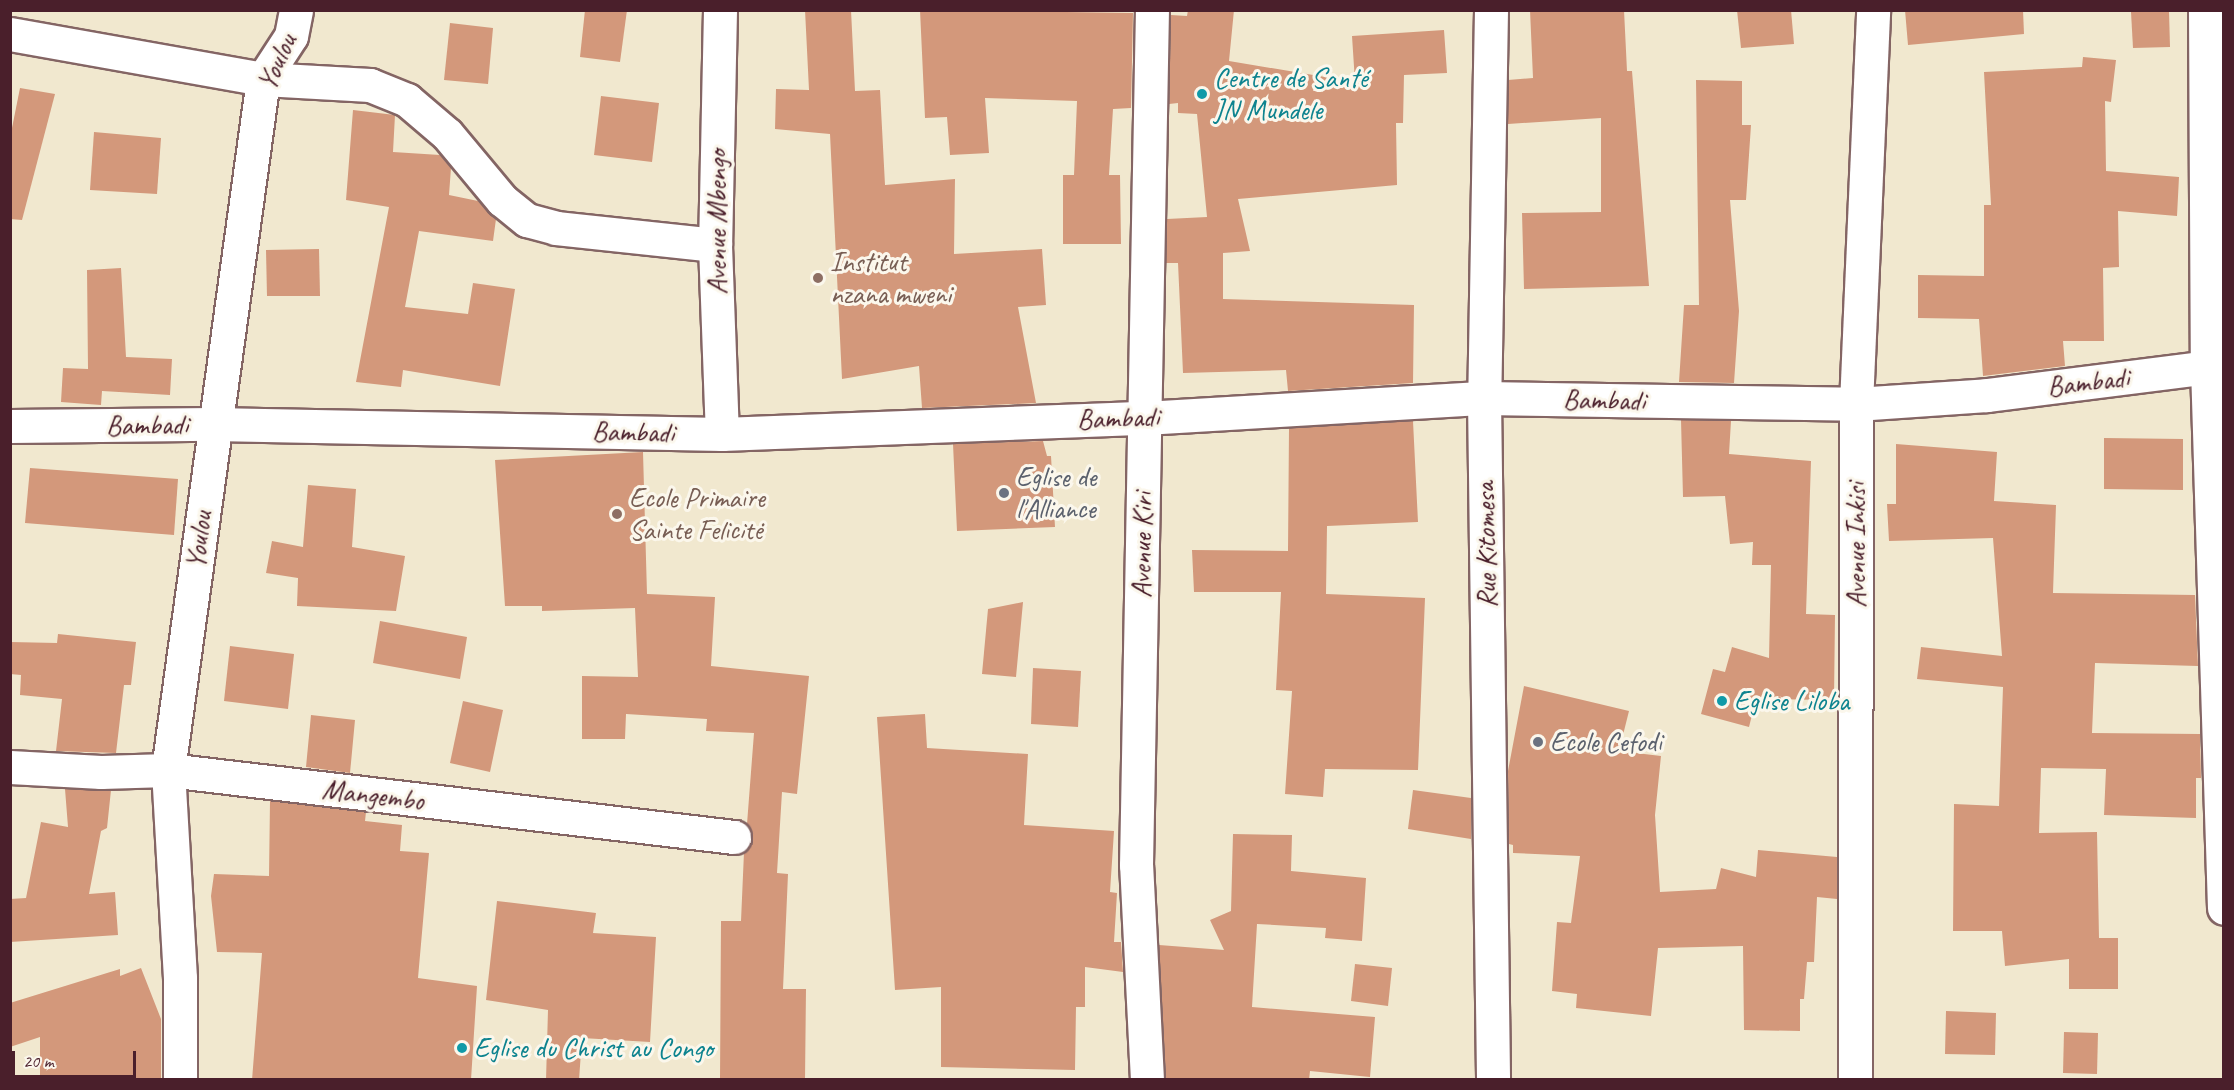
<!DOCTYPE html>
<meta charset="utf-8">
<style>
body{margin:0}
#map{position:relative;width:2234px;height:1090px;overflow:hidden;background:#f1e8cf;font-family:Caveat,sans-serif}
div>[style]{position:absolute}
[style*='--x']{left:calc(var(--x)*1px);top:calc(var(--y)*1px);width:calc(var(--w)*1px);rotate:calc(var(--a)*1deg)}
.building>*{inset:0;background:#d3987b}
.roads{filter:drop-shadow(2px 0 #846564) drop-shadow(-2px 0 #846564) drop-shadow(0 2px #846564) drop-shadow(0 -2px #846564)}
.minor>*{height:33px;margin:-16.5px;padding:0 16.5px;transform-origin:16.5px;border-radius:16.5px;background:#fff}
.dots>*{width:16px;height:16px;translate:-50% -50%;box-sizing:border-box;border:3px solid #fbf7ec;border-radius:50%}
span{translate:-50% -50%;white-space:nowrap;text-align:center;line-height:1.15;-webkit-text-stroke:6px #fbf7ec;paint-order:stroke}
.street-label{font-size:28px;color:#4a1f2b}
.culture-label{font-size:28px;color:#0d838f}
.left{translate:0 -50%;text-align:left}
.education-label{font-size:28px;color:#785e54}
.worship-label{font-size:28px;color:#5b616d}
.frame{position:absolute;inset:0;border:12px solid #4a1f2b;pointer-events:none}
.scale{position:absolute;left:12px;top:1051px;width:124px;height:27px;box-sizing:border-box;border:3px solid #4a1f2b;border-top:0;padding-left:8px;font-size:18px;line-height:21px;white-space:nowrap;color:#4a1f2b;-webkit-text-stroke:4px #fbf7ec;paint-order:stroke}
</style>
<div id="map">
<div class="building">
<i style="clip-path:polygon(585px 10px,627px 10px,620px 62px,580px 57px)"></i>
<i style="clip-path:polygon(805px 10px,851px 10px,855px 91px,880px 90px,885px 185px,955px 179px,954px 254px,1042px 249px,1046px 305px,1018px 307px,1036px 403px,922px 408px,919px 366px,842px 379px,830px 134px,775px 129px,776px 89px,809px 90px)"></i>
<i style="clip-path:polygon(920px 10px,1133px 13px,1131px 108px,1113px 109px,1109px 175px,1120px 175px,1121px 244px,1063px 244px,1063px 175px,1074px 175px,1077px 101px,985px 98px,989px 153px,950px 155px,947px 117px,925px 118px)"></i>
<i style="clip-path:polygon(1188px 10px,1234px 10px,1229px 61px,1355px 82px,1352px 36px,1444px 30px,1447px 73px,1404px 75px,1403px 123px,1396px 123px,1397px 185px,1238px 199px,1250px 251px,1223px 253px,1223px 299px,1414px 305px,1413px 383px,1288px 391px,1286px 370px,1183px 373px,1178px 263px,1166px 263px,1167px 219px,1207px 217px,1197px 114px,1178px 113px,1178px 103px,1169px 104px,1171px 15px,1187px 16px)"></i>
<i style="clip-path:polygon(1530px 10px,1624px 10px,1627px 71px,1632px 71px,1649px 286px,1524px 289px,1522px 213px,1601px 212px,1601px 118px,1508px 124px,1508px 80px,1533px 78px)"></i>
<i style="clip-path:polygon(1737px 10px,1791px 10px,1794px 44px,1741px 48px)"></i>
<i style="clip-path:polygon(1905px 10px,2023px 10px,2024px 34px,1908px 45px)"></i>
<i style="clip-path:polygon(2169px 11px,2170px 47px,2133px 48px,2131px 12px)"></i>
<i style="clip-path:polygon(450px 23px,493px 28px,488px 84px,444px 80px)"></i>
<i style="clip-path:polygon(2083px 57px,2116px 60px,2111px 102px,2105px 101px,2106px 171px,2179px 177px,2177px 216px,2118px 211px,2119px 267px,2103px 268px,2104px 341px,2063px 341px,2065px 366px,1983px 376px,1979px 319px,1918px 318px,1918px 275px,1984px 276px,1984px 205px,1991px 205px,1984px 72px,2082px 67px)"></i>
<i style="clip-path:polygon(1696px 80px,1742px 81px,1742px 125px,1751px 125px,1746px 200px,1730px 200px,1739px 311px,1734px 383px,1679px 382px,1684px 305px,1699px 305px)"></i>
<i style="clip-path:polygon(20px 88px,55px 94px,22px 220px,10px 219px,10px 138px)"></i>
<i style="clip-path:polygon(601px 96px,659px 103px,652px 162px,594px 155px)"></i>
<i style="clip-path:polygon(353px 110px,395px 115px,393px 152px,440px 155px,451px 168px,449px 195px,478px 201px,496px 219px,493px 241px,419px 231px,405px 307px,468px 314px,473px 283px,515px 289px,500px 386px,403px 370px,401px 387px,356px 382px,389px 207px,346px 200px)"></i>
<i style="clip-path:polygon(94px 132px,161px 138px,157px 194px,90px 190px)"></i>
<i style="clip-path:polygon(319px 249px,320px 296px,267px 296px,266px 250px)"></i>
<i style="clip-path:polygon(121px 268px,126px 357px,172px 359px,170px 395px,102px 391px,101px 405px,61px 402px,63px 368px,88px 369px,87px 270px)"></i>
<i style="clip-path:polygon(1681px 420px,1731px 421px,1729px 454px,1811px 461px,1806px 614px,1835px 615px,1834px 700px,1756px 699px,1749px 727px,1701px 714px,1713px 669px,1725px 672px,1732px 647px,1769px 658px,1771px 565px,1752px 565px,1753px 542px,1730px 544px,1725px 496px,1683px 497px)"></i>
<i style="clip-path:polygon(1413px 421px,1418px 522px,1327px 526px,1326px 594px,1425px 598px,1418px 770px,1325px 769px,1323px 797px,1285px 794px,1292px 691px,1276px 690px,1281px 592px,1194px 592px,1192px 550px,1288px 551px,1289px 428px)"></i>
<i style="clip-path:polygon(2104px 438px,2183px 439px,2183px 490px,2104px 489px)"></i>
<i style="clip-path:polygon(1043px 441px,1047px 456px,1051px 456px,1055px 527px,957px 531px,953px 444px)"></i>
<i style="clip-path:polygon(1896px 444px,1997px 452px,1994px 501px,2056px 505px,2053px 593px,2195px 595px,2198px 666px,2095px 663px,2092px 733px,2200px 734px,2201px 778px,2196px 778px,2196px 818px,2104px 815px,2106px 769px,2041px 768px,2039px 833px,2097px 832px,2099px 938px,2118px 938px,2118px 989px,2069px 989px,2069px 959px,2005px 966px,2002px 931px,1953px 931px,1954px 804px,1999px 806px,2003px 687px,1917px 679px,1921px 647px,2002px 656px,1993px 538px,1889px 541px,1887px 504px,1896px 504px)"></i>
<i style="clip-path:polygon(643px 452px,647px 594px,715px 597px,711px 666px,809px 676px,797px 794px,782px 792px,777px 873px,788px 874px,783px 989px,806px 989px,805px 1080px,720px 1080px,721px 921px,741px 921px,744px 852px,753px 839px,747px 824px,754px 733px,706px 731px,707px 719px,626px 714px,625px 739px,582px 739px,582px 676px,638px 677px,635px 608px,542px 611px,542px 606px,505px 606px,495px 460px)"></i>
<i style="clip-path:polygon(30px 468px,178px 479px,174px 535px,25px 523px)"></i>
<i style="clip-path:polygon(308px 485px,356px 489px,352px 547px,405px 556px,396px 611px,297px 606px,298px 578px,266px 573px,272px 541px,303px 547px)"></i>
<i style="clip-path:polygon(1023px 602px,1016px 677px,982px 674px,988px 609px)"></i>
<i style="clip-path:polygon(380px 621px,467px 637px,460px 679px,373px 663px)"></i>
<i style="clip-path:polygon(58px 634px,136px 642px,131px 685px,124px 685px,116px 753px,56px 751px,62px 699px,20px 695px,21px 675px,10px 674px,10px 642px,57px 643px)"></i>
<i style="clip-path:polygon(230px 646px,294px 654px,288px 709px,224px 701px)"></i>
<i style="clip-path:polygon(1033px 668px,1081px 671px,1078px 727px,1031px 724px)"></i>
<i style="clip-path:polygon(1524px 686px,1629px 711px,1619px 751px,1661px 756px,1655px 815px,1660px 892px,1716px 889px,1721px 868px,1756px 877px,1758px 850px,1837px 857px,1837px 899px,1817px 897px,1814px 962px,1807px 962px,1804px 999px,1800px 999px,1800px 1031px,1744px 1030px,1743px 946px,1658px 948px,1651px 1016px,1576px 1008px,1577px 994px,1552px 991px,1557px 922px,1571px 923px,1580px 856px,1513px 853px,1513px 845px,1509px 844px,1508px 771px)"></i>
<i style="clip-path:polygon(463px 701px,503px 710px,490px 772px,450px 763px)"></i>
<i style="clip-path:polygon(925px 714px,927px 748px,1028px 754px,1024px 825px,1114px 831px,1110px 892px,1117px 893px,1114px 942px,1121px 942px,1123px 972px,1085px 967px,1085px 1007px,1076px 1007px,1075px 1070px,941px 1067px,941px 987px,895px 990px,877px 717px)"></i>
<i style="clip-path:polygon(311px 715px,355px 720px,350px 773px,306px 767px)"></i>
<i style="clip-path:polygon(65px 789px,111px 790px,107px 828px,101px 831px,89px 894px,115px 892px,118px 935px,10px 942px,10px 899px,26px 898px,41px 822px,68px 827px)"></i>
<i style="clip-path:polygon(1413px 790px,1471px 798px,1471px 839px,1408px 829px)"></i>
<i style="clip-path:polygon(270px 801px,366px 812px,365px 821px,402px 825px,400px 851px,429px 853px,418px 978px,477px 986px,471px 1080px,252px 1080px,262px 953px,217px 952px,211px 896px,214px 874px,269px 876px)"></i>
<i style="clip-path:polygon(1233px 834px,1292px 835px,1291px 871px,1366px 878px,1362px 941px,1325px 938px,1326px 928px,1257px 924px,1252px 1007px,1375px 1017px,1370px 1077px,1310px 1071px,1309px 1080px,1166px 1080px,1159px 945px,1224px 950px,1210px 920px,1231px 911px)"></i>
<i style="clip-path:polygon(497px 901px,596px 913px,593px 933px,656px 937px,650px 1042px,582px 1038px,579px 1080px,546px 1080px,548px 1010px,486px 1000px)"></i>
<i style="clip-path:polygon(1355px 964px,1392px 968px,1388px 1006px,1351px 1001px)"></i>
<i style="clip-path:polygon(141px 968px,161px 1019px,161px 1080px,40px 1080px,40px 1037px,10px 1047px,10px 1003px,120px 969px,120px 976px)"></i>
<i style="clip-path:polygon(1946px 1011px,1996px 1013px,1995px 1055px,1945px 1054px)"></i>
<i style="clip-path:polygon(2064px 1032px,2098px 1033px,2097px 1074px,2063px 1073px)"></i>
</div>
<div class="roads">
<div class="minor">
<i style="--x:720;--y:10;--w:235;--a:91.2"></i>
<i style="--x:715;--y:245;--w:189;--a:87.9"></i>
<i style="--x:1491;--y:10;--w:388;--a:91"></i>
<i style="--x:1484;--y:398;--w:682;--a:89.24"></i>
<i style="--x:2205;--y:10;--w:357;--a:89.7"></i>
<i style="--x:2207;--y:367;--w:541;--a:88.2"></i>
<i style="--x:10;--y:34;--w:257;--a:10.1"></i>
<i style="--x:263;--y:79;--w:107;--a:3.2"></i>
<i style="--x:370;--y:85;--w:40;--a:22"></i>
<i style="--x:407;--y:100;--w:52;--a:40.4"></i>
<i style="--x:447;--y:134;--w:86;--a:50.2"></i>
<i style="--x:502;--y:200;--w:32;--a:39"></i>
<i style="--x:527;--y:220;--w:30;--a:15"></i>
<i style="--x:556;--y:228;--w:160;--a:6.1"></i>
<i style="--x:10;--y:426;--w:203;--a:-0.6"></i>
<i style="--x:213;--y:424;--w:509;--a:1.13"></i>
<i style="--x:722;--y:434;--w:422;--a:-2.2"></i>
<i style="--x:1144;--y:418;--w:341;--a:-3.4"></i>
<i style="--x:1484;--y:398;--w:372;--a:0.9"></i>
<i style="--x:1856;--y:404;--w:131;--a:-3.9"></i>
<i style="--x:1987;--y:395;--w:239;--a:-7.2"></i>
<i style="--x:10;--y:767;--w:91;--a:3.1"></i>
<i style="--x:101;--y:772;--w:67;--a:-1.7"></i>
<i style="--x:168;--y:770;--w:570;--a:6.75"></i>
<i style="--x:180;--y:1080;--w:102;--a:-90"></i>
<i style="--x:180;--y:978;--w:208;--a:-93.3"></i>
<i style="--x:168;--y:770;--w:697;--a:-82.17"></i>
<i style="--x:263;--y:79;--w:51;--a:-56.9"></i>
<i style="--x:291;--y:36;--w:26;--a:-79"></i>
<i style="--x:1147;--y:1080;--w:215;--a:-92.9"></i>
<i style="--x:1136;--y:865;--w:855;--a:-88.93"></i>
<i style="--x:1855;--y:1080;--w:676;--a:-89.92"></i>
<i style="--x:1856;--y:404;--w:394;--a:-87.5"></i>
</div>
</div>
<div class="dots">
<i style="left:1202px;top:94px;background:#0f9aa8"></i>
<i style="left:818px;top:278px;background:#8d6e63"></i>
<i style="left:1004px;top:493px;background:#6b7280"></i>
<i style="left:617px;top:514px;background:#8d6e63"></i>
<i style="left:1722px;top:701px;background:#0f9aa8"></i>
<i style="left:1538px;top:742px;background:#6b7280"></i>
<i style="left:462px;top:1048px;background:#0f9aa8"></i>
</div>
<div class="street-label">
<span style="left:277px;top:62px;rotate:-66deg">Youlou</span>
<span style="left:717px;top:222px;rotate:-90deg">Avenue Mbengo</span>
<span style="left:2088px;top:382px;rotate:-7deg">Bambadi</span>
<span style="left:1604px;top:400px;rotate:1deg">Bambadi</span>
<span style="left:1118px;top:418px;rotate:-2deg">Bambadi</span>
<span style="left:147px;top:425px;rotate:-1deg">Bambadi</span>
<span style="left:633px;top:432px;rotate:1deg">Bambadi</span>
<span style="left:199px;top:540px;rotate:-83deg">Youlou</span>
<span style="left:1142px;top:545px;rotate:-89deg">Avenue Kiri</span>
<span style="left:1486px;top:545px;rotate:-91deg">Rue Kitomesa</span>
<span style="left:1856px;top:545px;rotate:-90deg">Avenue Inkisi</span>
<span style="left:373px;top:795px;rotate:7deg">Mangembo</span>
</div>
<div class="culture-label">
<span class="left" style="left:1214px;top:94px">Centre de Santé<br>JN Mundele</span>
<span class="left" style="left:1734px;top:701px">Eglise Liloba</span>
<span class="left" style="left:474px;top:1048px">Eglise du Christ au Congo</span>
</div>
<div class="education-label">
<span class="left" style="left:830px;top:278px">Institut<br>nzana mweni</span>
<span class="left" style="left:629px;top:514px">Ecole Primaire<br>Sainte Felicitė</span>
</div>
<div class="worship-label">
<span class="left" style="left:1016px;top:493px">Eglise de<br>l'Alliance</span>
<span class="left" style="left:1550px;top:742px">Ecole Cefodi</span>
</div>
<div class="frame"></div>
<div class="scale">20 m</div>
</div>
